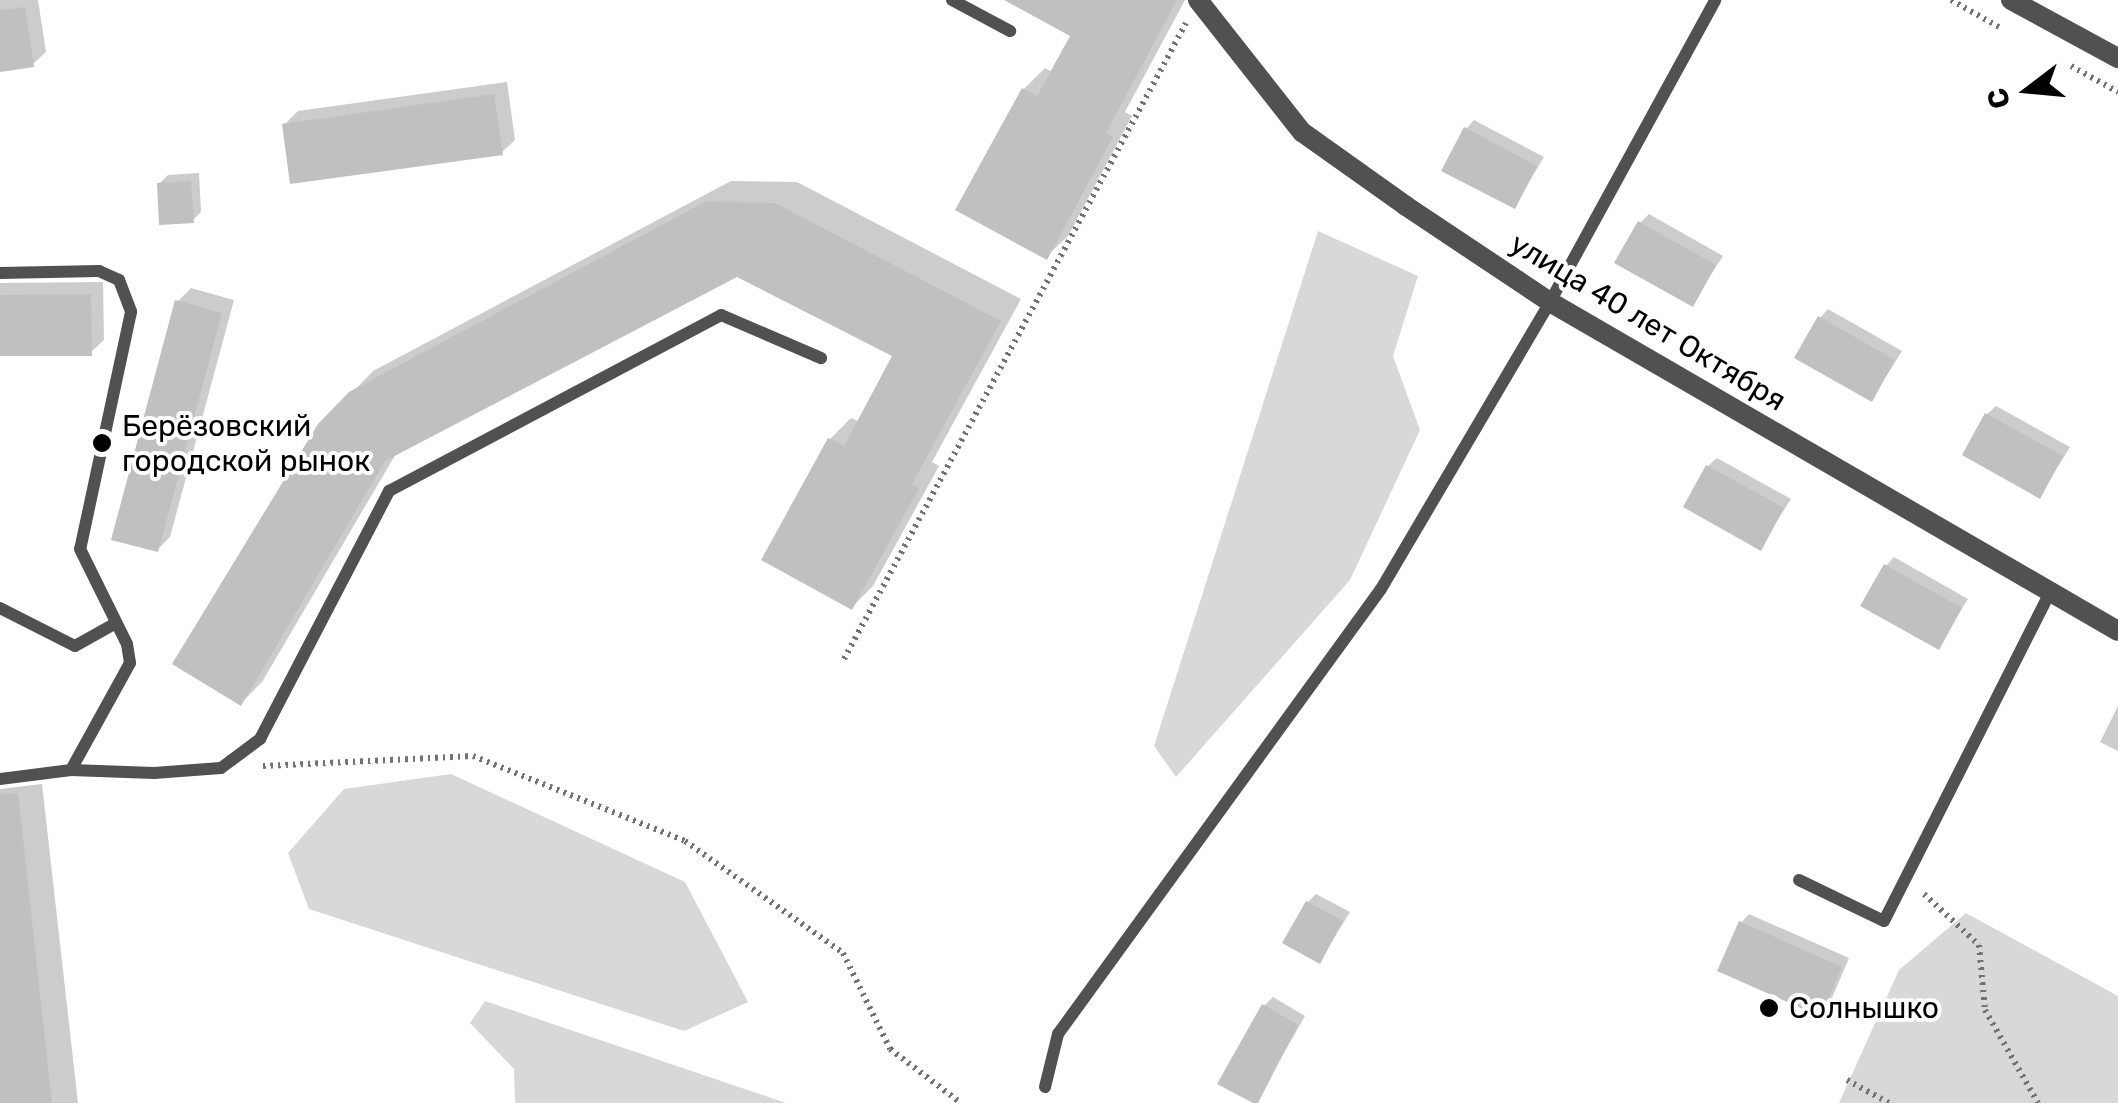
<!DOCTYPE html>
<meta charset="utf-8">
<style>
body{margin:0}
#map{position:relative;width:2118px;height:1103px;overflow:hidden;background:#fff;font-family:Rubik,sans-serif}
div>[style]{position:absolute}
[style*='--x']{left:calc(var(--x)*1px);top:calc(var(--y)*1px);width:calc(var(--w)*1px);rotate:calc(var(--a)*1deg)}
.green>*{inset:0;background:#d8d8d8}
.shadow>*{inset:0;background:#0003}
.building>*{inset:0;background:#c0c0c0}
.path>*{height:6px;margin-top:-3px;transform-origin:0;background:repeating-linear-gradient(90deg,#737373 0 2.5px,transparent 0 7.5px)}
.service>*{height:12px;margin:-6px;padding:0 6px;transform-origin:6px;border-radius:6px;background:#515151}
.minor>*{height:20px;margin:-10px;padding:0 10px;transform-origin:10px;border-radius:10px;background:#515151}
.dots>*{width:28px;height:28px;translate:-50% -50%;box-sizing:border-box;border:5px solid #fff;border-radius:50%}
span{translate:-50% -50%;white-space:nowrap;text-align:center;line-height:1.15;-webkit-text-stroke:8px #fff;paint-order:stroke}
.street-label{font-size:30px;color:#000}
.poi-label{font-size:30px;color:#000}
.left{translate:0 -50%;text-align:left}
.north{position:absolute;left:1978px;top:40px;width:100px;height:100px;-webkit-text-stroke:8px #fff;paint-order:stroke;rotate:254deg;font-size:28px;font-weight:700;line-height:40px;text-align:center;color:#000}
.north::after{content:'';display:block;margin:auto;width:35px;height:45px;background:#000;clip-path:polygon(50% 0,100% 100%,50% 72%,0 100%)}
</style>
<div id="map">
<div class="green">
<i style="clip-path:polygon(1318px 231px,1418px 276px,1393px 356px,1420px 430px,1350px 580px,1176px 777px,1154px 746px)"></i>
<i style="clip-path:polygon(451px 774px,685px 882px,748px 1002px,684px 1031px,309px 909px,288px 853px,344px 789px)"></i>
<i style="clip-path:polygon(1966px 913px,2118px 996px,2118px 1103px,1839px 1103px,1899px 970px)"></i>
<i style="clip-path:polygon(485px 1001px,786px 1103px,515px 1103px,514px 1069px,470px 1023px)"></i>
</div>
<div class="shadow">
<i style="clip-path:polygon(0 0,38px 0,46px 52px,32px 65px,0 69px)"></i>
<i style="clip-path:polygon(1009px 0,1185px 0,1125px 112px,1132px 116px,1068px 236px,1046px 257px,1024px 89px,1045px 68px,1052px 72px,1073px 35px)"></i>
<i style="clip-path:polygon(507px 82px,515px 140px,501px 153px,285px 124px,298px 111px)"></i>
<i style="clip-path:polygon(1474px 120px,1544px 157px,1515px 206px,1466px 129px)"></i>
<i style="clip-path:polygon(199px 173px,201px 212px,192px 221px,159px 184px,168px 175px)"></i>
<i style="clip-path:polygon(731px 181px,797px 182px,1021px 299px,932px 462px,939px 466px,873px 586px,852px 607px,830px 439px,851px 418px,860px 422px,896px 355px,737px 274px,397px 452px,262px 682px,241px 703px,320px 426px,373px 371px)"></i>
<i style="clip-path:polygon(1649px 214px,1723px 256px,1692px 304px,1640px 223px)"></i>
<i style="clip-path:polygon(103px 282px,104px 340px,90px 353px,0 354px,0 283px)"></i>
<i style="clip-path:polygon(191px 288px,234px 300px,170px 537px,157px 550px,178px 301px)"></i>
<i style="clip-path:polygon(1828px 309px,1902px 351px,1872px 399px,1820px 318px)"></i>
<i style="clip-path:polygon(1996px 406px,2070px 447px,2040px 496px,1987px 414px)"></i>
<i style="clip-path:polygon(1717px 458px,1791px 499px,1760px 548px,1708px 466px)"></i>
<i style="clip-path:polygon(1894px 557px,1968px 599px,1938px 647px,1886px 566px)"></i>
<i style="clip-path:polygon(2118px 706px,2118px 751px,2100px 742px)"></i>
<i style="clip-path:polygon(42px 784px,78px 1103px,0 1103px,0 789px)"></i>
<i style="clip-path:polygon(1316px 894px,1350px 912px,1320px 961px,1308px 902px)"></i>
<i style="clip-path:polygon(1749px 914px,1849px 958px,1829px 1005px,1820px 1014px,1741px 923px)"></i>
<i style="clip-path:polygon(1273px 997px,1305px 1016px,1256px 1102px,1264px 1006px)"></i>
</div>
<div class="building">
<i style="clip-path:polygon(1004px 0,1177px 0,1106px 133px,1113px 137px,1047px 260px,955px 210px,1022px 88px,1037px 96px,1070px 36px)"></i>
<i style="clip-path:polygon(25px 7px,34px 67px,0 72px,0 10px)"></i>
<i style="clip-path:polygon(494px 94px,503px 155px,290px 184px,282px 124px)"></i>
<i style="clip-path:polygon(1464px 127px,1537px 166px,1515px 209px,1441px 171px)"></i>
<i style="clip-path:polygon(191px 181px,194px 223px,159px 225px,157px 183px)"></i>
<i style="clip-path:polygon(707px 201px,775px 203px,1001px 321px,912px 484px,919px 488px,852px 610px,761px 560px,828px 438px,844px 446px,892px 356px,737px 277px,385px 461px,241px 706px,172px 664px,318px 424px,349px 392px)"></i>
<i style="clip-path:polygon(1638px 221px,1716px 265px,1693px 307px,1614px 263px)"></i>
<i style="clip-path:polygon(91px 294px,92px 356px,0 356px,0 295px)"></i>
<i style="clip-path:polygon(175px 300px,222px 313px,158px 552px,111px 540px)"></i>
<i style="clip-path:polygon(1818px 316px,1895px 360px,1872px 402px,1794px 358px)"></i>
<i style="clip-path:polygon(1985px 413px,2063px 456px,2040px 499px,1962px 455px)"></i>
<i style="clip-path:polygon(1706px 465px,1784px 508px,1761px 551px,1683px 507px)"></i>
<i style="clip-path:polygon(1884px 564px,1962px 608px,1939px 650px,1860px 606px)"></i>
<i style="clip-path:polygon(18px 793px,52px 1103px,0 1103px,0 794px)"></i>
<i style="clip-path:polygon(1306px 901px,1343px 921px,1320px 964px,1282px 943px)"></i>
<i style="clip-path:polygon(1739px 921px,1842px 967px,1821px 1017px,1717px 971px)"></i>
<i style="clip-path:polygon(1262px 1004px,1298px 1025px,1258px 1103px,1253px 1103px,1217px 1084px)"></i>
</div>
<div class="path">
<i style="--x:1951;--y:0;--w:55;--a:29.4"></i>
<i style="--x:2071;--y:66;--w:54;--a:29"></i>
<i style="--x:844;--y:659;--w:722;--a:-61.73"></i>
<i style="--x:263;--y:766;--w:210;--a:-2.7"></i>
<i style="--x:473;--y:756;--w:228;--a:21.8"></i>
<i style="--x:685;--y:841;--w:194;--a:35.3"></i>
<i style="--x:843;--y:953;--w:107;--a:63.9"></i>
<i style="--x:890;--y:1049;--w:89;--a:37.3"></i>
<i style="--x:1924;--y:894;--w:75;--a:42.8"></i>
<i style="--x:1979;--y:945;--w:65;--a:84.7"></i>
<i style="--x:1985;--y:1010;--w:107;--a:60.3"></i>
<i style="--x:1847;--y:1080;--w:48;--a:28.7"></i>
</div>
<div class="service">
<i style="--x:952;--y:0;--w:66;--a:28.1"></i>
<i style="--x:0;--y:273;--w:99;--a:-1.2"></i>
<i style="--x:99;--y:271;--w:22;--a:24"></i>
<i style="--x:119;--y:280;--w:34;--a:69"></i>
<i style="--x:131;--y:312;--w:242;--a:102.1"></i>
<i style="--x:80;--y:549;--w:106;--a:63.7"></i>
<i style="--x:127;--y:644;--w:19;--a:81"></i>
<i style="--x:130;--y:663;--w:122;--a:118.9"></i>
<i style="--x:71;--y:770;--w:72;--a:172.8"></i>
<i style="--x:0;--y:608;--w:84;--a:26.9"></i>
<i style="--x:75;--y:646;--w:47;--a:-29.3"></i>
<i style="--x:71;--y:770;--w:83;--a:2.1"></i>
<i style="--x:154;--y:773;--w:67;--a:-4.3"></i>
<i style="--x:221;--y:768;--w:49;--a:-36.6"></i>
<i style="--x:260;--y:739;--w:280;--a:-62.5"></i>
<i style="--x:389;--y:491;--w:376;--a:-27.9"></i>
<i style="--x:721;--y:315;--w:109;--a:23.3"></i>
<i style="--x:1799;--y:880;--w:94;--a:25.8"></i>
<i style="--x:1884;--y:921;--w:366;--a:-63.2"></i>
<i style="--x:1045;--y:1087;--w:55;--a:-76.2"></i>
<i style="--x:1058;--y:1034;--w:550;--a:-54.03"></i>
<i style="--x:1381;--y:589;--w:333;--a:-59.5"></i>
<i style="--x:1550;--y:302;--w:344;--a:-61.3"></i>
</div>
<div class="minor">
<i style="--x:1198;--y:0;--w:168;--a:51.8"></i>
<i style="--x:1302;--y:132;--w:128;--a:35.4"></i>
<i style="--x:1406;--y:206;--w:173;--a:33.7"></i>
<i style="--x:1550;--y:302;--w:656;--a:30.08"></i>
<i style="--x:2011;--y:0;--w:122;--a:28.5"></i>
</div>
<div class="dots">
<i style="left:102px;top:443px;background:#000"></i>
<i style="left:1769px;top:1008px;background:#000"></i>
</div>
<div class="street-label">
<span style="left:1648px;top:322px;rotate:31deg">улица 40 лет Октября</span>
</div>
<div class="poi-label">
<span class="left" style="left:122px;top:443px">Берёзовский<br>городской рынок</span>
<span class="left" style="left:1789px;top:1008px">Солнышко</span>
</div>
<div class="north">С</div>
</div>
